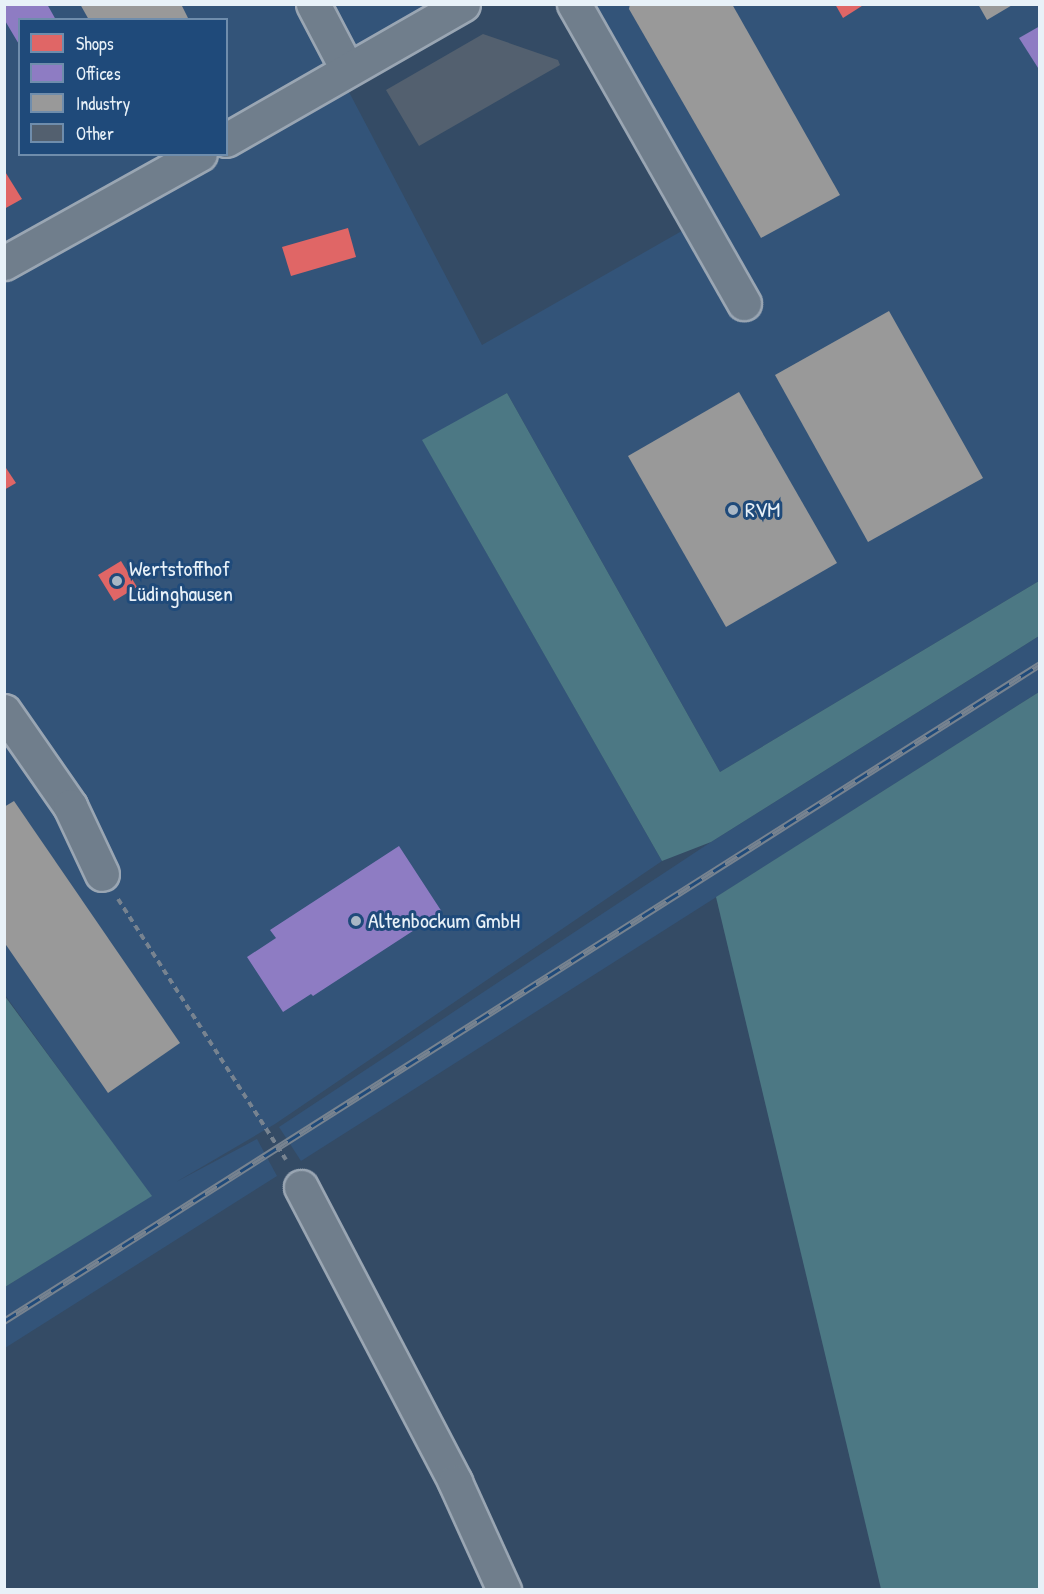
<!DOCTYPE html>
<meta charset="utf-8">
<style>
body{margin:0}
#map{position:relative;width:1044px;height:1594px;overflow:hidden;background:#344b65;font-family:"Patrick Hand",sans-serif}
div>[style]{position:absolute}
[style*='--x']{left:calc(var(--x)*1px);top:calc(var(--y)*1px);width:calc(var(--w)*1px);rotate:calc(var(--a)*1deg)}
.built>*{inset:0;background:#335479}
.green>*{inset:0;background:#4c7884}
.shops>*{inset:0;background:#e06666}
.offices>*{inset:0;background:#8e7cc3}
.industry>*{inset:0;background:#999}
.building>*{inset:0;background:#53606f}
.path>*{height:4px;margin-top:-2px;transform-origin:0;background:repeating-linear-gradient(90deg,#778390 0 6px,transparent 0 10.5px)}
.roads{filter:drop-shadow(2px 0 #9aa6b3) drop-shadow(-2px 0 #9aa6b3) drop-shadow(0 2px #9aa6b3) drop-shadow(0 -2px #9aa6b3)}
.minor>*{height:33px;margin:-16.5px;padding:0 16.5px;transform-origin:16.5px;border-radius:16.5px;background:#707e8c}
.rail>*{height:7px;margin-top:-3.5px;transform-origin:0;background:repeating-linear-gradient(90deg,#1f4a7a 0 14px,#778390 0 28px);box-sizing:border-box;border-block:2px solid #778390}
.dots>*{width:16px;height:16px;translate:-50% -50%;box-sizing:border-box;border:3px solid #1f4a7a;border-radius:50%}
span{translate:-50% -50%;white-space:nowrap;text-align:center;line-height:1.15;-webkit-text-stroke:6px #1f4a7a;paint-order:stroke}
.poi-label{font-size:22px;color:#e8f1f8}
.left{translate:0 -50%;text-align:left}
.frame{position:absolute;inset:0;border:6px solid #e8f1f8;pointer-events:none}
.legend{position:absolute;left:18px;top:18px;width:210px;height:138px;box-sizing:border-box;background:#1f4a7a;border:2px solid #6f8dac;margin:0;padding:8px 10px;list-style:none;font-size:18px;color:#e8f1f8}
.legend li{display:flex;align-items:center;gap:12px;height:30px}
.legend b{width:30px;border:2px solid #6f8dac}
</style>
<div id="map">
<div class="built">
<i style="clip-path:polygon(evenodd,5px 5px,300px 5px,349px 92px,482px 345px,694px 224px,567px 5px,1039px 5px,1039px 581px,720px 772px,507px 393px,423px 441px,662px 861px,275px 1124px,176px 1182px,257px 1139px,277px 1176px,5px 1348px,5px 1287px,151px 1196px,5px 995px,5px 5px,20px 20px,226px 20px,226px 154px,20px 154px,20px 20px)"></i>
<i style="clip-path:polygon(329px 5px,475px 5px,364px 67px)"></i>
<i style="clip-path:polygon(1039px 636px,1039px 692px,301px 1161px,279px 1127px,711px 842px)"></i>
</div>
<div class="green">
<i style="clip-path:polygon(507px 393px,720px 772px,1039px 581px,1039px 636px,711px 842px,662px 861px,422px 440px)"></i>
<i style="clip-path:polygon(1039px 692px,1039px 1589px,881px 1589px,716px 897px)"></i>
<i style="clip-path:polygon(4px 995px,152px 1196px,5px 1287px,4px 1287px)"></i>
</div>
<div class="shops">
<i style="clip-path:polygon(835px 4px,865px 4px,843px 18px)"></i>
<i style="clip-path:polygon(4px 170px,22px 199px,4px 209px)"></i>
<i style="clip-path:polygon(348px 228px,356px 257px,291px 276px,282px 247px)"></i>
<i style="clip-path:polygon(4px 465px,16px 483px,4px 490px)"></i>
<i style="clip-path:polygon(121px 561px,137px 587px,114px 601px,98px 575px)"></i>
</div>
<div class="offices">
<i style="clip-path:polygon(4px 4px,47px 4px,56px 20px,20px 20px,20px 46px,4px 19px)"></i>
<i style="clip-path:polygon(1040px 26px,1040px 71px,1019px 38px)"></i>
<i style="clip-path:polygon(399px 846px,442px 912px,313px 996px,311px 994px,283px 1012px,247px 957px,276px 938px,270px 930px)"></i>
</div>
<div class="industry">
<i style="clip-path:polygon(80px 4px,181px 4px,189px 20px,89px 20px)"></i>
<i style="clip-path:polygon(630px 4px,732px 4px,840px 195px,761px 238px,629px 9px)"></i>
<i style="clip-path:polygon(978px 4px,1014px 4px,987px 20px)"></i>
<i style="clip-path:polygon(889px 311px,983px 478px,868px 542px,775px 375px)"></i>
<i style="clip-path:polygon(739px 392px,837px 563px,726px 627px,628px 456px)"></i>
<i style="clip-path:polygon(14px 801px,180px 1043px,108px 1093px,4px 942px,4px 807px)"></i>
</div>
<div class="building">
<i style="clip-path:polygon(483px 34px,558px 60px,560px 65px,419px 146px,386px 90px)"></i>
</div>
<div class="path">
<i style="--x:118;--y:899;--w:310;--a:57.2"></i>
</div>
<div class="roads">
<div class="minor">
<i style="--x:313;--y:4;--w:73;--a:62.4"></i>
<i style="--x:574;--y:4;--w:344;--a:60.4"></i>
<i style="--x:226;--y:140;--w:273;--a:-29.8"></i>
<i style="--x:4;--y:263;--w:224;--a:-29.1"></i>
<i style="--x:4;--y:711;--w:116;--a:55.2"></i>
<i style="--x:70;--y:806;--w:75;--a:64.8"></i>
<i style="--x:301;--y:1187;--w:333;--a:62.4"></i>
<i style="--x:455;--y:1482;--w:119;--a:65.6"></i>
</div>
</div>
<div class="rail">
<i style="--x:4;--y:1321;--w:1227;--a:-32.38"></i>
</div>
<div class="dots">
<i style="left:733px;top:510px;background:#a9b7c5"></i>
<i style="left:117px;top:581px;background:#a9b7c5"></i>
<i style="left:356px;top:921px;background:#a9b7c5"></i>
</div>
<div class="poi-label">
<span class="left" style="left:745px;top:510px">RVM</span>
<span class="left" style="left:129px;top:581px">Wertstoffhof<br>Lüdinghausen</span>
<span class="left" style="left:368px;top:921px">Altenbockum GmbH</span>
</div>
<div class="frame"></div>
<ul class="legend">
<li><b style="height:16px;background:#e06666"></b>Shops</li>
<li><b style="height:16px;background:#8e7cc3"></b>Offices</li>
<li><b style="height:16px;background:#999"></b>Industry</li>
<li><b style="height:16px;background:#53606f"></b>Other</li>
</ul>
</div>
